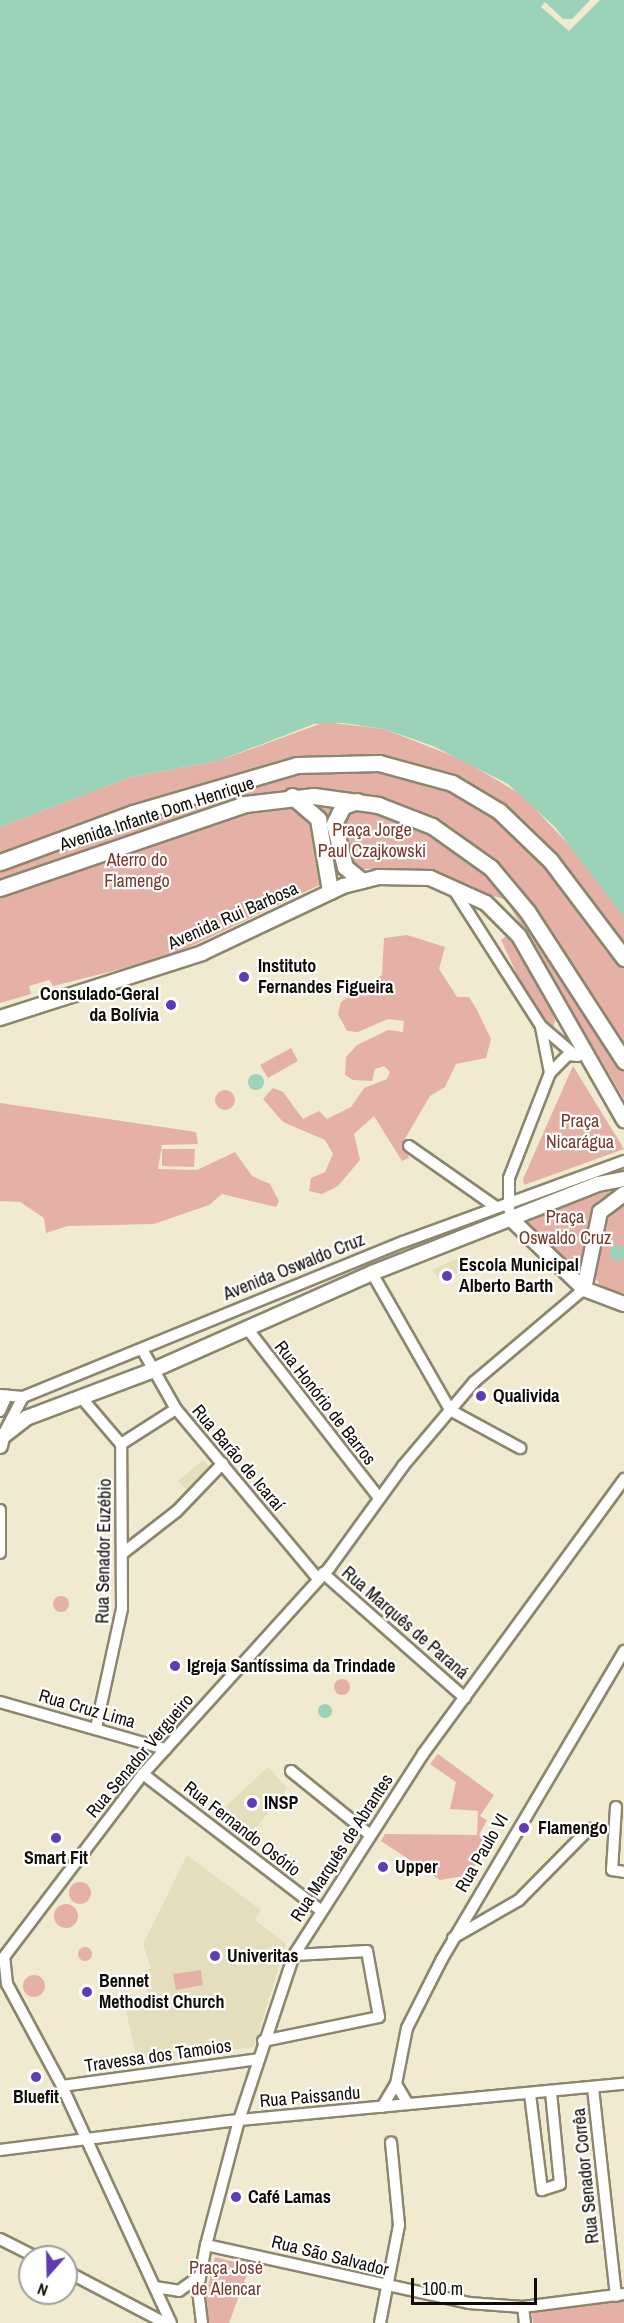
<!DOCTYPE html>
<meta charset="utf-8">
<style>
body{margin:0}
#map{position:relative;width:624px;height:2323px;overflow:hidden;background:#f0ead0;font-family:"Archivo Narrow",sans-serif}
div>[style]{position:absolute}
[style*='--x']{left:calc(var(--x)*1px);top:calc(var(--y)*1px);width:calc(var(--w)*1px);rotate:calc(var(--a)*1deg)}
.built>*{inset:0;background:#e5debd}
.green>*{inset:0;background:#e5b1a7}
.round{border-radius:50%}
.water>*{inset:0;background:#9bd2b8}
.pier>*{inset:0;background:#f0ead0}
.roads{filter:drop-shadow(2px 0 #8b866e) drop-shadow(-2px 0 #8b866e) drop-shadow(0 2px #8b866e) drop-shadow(0 -2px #8b866e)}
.minor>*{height:10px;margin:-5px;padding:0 5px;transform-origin:5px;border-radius:5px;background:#fff}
.major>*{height:14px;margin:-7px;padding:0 7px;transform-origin:7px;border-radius:7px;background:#fff}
.highway>*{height:15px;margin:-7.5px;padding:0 7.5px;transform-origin:7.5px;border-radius:7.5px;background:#fff}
.dots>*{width:16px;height:16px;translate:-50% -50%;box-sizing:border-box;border:3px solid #fff;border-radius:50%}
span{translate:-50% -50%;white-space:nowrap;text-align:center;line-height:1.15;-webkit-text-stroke:4.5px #fff;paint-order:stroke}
.street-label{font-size:18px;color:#0e0c05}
.park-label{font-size:18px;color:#7b362c}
.poi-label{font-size:18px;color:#0e0c05;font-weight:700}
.left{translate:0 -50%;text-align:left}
.right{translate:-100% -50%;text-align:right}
.north{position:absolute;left:18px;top:2245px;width:60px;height:60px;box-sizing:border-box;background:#fff;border:2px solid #9f9e9b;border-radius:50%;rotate:200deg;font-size:16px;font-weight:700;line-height:24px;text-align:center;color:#0e0c05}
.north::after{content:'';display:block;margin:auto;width:21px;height:27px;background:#5f3cb4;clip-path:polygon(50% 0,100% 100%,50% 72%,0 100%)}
.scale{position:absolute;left:411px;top:2278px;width:126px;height:27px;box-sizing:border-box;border:3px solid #0e0c05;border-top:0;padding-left:8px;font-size:18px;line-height:21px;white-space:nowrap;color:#0e0c05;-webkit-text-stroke:4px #fff;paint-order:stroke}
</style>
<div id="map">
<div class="built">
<i style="clip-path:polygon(465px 1255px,474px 1267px,440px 1279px,432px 1270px)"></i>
<i style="clip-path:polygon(203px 1460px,213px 1471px,188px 1491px,178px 1481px)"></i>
<i style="clip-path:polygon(268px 1767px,287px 1788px,244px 1844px,212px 1819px)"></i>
<i style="clip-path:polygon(187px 1855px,261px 1910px,255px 1920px,286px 1944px,254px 2047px,137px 2061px,124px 2001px,148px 1995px,143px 1971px,151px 1968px,143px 1944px)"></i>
</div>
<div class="green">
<i style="clip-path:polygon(325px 722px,384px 729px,463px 760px,522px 795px,571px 847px,624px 917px,624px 1099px,506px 900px,408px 869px,353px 869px,169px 957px,53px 986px,49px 980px,29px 986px,31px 994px,0 1003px,0 827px,131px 777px,218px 761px)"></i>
<i style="clip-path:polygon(407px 935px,445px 947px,439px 969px,457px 997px,469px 997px,477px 1010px,491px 1039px,486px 1058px,456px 1064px,445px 1087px,430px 1096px,403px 1142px,409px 1158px,402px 1161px,374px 1116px,354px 1134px,360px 1160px,338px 1186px,322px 1194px,309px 1191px,311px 1178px,325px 1172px,333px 1154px,325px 1140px,283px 1122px,263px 1099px,273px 1088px,283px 1092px,303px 1119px,319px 1111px,327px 1119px,351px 1107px,364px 1088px,387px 1079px,390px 1072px,384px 1066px,375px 1069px,372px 1081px,353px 1080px,345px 1075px,346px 1057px,357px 1045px,388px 1030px,403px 1032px,404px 1021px,388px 1019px,358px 1032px,347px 1031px,338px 1014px,341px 1002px,382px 975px,384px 938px)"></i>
<i style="clip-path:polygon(508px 935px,556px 1016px,553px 1030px,522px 985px,501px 940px)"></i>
<i style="clip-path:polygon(291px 1048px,298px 1061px,268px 1078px,260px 1065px)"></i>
<i style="clip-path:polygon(573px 1066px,624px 1149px,524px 1185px,523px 1179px)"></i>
<i class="round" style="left:215px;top:1090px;width:20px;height:20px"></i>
<i style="clip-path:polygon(0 1103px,196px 1132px,198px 1144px,162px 1145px,158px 1169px,197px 1170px,235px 1152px,252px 1176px,270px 1184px,279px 1201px,276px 1207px,222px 1194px,209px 1205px,154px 1224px,68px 1226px,46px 1233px,44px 1218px,20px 1202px,0 1201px)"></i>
<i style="clip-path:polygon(162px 1149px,195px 1149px,194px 1167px,162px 1166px)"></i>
<i style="clip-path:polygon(620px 1187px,599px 1200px,590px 1214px,579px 1271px,528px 1223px,530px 1218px)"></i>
<i style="clip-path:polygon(624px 1202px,624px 1293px,602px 1288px,595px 1278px,606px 1221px)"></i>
<i class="round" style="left:53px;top:1596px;width:16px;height:16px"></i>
<i class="round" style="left:334px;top:1679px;width:16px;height:16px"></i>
<i style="clip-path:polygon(438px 1754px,494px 1795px,480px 1816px,487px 1820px,479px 1835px,489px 1844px,469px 1875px,440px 1880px,381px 1841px,385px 1834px,477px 1835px,478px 1811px,450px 1809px,456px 1782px,430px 1764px)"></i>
<i class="round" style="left:69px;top:1882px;width:22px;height:22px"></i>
<i class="round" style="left:54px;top:1904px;width:24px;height:24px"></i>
<i class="round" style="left:78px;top:1947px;width:14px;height:14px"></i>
<i style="clip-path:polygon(201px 1970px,203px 1985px,176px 1990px,173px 1974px)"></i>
<i class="round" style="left:23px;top:1975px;width:22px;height:22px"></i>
<i style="clip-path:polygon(215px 2257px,250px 2266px,229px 2323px,208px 2323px,206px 2295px)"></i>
<i style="clip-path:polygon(624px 2299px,624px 2323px,533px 2323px,532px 2313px)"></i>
</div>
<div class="water">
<i style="clip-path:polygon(0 0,624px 0,624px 917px,555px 827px,508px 784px,433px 746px,384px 729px,342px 723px,314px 724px,218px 761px,131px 777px,0 827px)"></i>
<i class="round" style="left:248px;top:1074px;width:16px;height:16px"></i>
<i class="round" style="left:610px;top:1245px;width:16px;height:16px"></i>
<i class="round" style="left:318px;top:1704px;width:14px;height:14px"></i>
</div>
<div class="pier">
<i style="clip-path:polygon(590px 0,600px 0,569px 31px,541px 7px,545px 2px,563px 19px,572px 19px)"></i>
</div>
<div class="roads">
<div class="minor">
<i style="--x:454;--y:890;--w:161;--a:57.4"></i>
<i style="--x:541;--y:1026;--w:45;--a:40.5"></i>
<i style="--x:541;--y:1027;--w:47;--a:78.9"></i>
<i style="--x:409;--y:1146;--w:106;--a:35"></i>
<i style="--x:509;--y:1209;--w:31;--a:-90"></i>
<i style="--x:509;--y:1178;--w:113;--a:-68.7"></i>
<i style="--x:550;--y:1073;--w:25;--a:-45"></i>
<i style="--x:568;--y:1055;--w:10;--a:6"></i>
<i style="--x:372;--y:1273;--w:158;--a:60.3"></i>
<i style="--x:450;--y:1410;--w:80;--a:28.5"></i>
<i style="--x:246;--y:1327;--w:217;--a:52.1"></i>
<i style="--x:143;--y:1351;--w:67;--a:60.4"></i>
<i style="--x:176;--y:1409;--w:222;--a:50.1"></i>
<i style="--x:0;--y:1395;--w:23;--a:5"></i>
<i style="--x:80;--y:1396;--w:63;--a:49.5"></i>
<i style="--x:0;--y:1411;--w:17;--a:-66"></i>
<i style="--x:2;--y:1437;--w:45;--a:-62.3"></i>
<i style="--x:23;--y:1397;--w:410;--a:-22.2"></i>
<i style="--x:403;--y:1242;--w:235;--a:-20.1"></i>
<i style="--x:121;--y:1444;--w:65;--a:-32.5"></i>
<i style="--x:0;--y:1510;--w:43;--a:90"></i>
<i style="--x:123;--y:1553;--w:68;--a:-37.9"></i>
<i style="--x:177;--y:1511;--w:66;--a:-46.2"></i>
<i style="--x:323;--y:1573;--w:189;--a:41.4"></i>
<i style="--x:0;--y:1702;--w:172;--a:15.9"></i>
<i style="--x:96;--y:1728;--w:122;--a:-77.7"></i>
<i style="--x:122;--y:1609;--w:165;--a:-90.3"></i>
<i style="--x:291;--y:1771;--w:102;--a:39"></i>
<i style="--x:143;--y:1774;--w:223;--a:37.5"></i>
<i style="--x:616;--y:1807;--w:63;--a:93.6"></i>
<i style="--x:612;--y:1870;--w:12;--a:9"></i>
<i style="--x:453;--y:1938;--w:76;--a:-29.9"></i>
<i style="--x:519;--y:1900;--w:100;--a:-45.4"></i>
<i style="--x:263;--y:2041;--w:118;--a:-11.7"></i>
<i style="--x:379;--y:2017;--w:67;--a:-100.3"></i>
<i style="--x:367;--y:1951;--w:73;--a:176.9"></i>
<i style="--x:396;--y:2084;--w:23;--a:59"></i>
<i style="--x:62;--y:2086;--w:198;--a:-7.8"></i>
<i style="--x:593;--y:2088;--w:209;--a:83.7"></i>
<i style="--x:530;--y:2094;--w:97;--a:82.9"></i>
<i style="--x:542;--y:2190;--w:19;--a:-18"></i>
<i style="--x:560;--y:2184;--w:92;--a:-95.6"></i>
<i style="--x:382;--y:2107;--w:27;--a:-59"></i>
<i style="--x:396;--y:2084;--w:57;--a:-78.9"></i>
<i style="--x:407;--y:2028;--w:77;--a:-63.1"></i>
<i style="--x:442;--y:1959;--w:358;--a:-59.4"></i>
<i style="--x:0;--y:2150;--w:231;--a:-7.2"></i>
<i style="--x:229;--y:2121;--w:397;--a:-5.4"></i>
<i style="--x:0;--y:2239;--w:40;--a:26.6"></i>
<i style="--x:206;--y:2245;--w:269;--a:12.4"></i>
<i style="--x:469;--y:2303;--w:54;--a:4.2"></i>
<i style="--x:523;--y:2307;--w:102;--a:-7.3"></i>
<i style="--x:66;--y:2271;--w:112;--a:27.7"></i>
<i style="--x:155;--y:2287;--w:24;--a:9"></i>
<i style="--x:179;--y:2291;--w:26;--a:-36"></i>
<i style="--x:523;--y:2307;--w:16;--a:83"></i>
<i style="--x:171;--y:2323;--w:261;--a:-114.7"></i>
<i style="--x:62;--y:2086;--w:116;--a:-118.3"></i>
<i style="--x:7;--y:1984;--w:27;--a:-96"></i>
<i style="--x:4;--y:1957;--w:230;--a:-52.8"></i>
<i style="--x:143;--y:1774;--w:279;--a:-47.9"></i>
<i style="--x:330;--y:1567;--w:125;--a:-54.1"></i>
<i style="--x:403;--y:1466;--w:110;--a:-49.8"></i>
<i style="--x:474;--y:1382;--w:144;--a:-40.2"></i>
<i style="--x:202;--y:2323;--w:35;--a:-97"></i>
<i style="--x:198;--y:2288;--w:44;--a:-79.5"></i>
<i style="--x:206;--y:2245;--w:129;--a:-75.2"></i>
<i style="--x:239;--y:2120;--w:174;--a:-71.6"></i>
<i style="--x:294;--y:1955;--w:239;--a:-57.3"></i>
<i style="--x:423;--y:1754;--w:341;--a:-53.8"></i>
<i style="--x:380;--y:2323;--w:100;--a:-79"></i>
<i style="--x:399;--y:2225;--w:83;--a:-95.5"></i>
</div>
<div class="major">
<i style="--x:0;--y:1018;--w:212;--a:-17.8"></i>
<i style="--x:202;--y:953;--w:156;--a:-25.4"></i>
<i style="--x:343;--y:886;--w:36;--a:-14"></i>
<i style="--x:378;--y:877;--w:52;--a:1.1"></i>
<i style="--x:430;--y:878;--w:61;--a:24.1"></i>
<i style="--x:486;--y:903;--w:47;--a:45"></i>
<i style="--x:519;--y:936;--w:212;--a:60.3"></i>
<i style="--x:510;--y:1218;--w:103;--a:43.8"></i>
<i style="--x:584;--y:1289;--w:43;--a:20.6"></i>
<i style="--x:584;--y:1289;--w:79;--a:-78.3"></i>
<i style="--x:600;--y:1212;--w:30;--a:-37"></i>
<i style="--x:0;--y:1446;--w:9;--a:-77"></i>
<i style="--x:2;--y:1437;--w:31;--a:-38"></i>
<i style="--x:26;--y:1418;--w:134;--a:-20.6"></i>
<i style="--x:151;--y:1371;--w:242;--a:-23.9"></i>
<i style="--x:372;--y:1273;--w:243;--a:-21.5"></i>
<i style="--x:598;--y:1184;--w:26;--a:-11"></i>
</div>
<div class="highway">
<i style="--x:292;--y:796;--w:35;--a:41"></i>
<i style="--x:318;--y:819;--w:73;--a:80.5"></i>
<i style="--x:357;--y:801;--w:15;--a:160"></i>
<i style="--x:343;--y:806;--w:20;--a:117"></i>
<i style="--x:334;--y:824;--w:44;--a:75.7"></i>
<i style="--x:345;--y:867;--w:21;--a:39"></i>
<i style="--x:0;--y:862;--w:142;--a:-20.2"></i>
<i style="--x:133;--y:813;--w:171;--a:-16.3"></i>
<i style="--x:297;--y:765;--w:82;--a:-1.4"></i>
<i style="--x:379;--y:763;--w:76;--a:15.3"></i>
<i style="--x:452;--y:783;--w:55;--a:30.8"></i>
<i style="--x:499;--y:811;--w:71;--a:43.9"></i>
<i style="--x:550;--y:860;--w:123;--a:52.9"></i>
<i style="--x:0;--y:888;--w:259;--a:-18.9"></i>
<i style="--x:245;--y:804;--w:69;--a:-6.6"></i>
<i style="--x:314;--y:796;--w:65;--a:8"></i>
<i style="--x:378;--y:805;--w:58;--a:21.3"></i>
<i style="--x:432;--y:826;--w:72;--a:35.4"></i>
<i style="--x:491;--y:868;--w:56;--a:50.1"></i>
<i style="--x:527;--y:911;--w:179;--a:57.1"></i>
</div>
</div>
<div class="dots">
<i style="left:244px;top:977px;background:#5f3cb4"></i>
<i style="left:171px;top:1005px;background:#5f3cb4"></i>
<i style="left:447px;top:1276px;background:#5f3cb4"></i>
<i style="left:481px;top:1396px;background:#5f3cb4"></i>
<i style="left:175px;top:1666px;background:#5f3cb4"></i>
<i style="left:252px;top:1803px;background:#5f3cb4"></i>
<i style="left:524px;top:1828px;background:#5f3cb4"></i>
<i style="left:56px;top:1838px;background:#5f3cb4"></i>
<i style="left:383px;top:1867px;background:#5f3cb4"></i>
<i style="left:215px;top:1956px;background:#5f3cb4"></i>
<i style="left:87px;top:1992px;background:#5f3cb4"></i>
<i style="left:36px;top:2077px;background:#5f3cb4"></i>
<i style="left:236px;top:2197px;background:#5f3cb4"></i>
</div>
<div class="street-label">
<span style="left:157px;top:814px;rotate:-18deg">Avenida Infante Dom Henrique</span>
<span style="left:233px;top:916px;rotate:-24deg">Avenida Rui Barbosa</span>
<span style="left:294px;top:1267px;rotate:-22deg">Avenida Oswaldo Cruz</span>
<span style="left:325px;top:1403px;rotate:52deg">Rua Honório de Barros</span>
<span style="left:238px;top:1458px;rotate:50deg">Rua Barão de Icaraí</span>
<span style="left:104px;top:1551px;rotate:-89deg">Rua Senador Euzébio</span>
<span style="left:405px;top:1623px;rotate:41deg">Rua Marquês de Paraná</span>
<span style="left:87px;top:1709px;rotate:16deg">Rua Cruz Lima</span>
<span style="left:140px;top:1756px;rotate:-50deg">Rua Senador Vergueiro</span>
<span style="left:242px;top:1829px;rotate:38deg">Rua Fernando Osório</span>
<span style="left:342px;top:1848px;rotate:-57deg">Rua Marquês de Abrantes</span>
<span style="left:482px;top:1853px;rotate:-60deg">Rua Paulo VI</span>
<span style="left:158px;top:2056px;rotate:-8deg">Travessa dos Tamoios</span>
<span style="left:310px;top:2097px;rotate:-5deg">Rua Paissandu</span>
<span style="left:586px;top:2176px;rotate:-96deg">Rua Senador Corrêa</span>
<span style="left:330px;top:2256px;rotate:14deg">Rua São Salvador</span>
</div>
<div class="park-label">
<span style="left:372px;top:841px">Praça Jorge<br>Paul Czajkowski</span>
<span style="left:137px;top:871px">Aterro do<br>Flamengo</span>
<span style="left:580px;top:1132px">Praça<br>Nicarágua</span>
<span style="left:565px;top:1228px">Praça<br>Oswaldo Cruz</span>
<span style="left:226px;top:2279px">Praça José<br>de Alencar</span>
</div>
<div class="poi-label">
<span class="left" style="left:258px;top:977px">Instituto<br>Fernandes Figueira</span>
<span class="right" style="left:159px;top:1005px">Consulado-Geral<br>da Bolívia</span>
<span class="left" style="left:459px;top:1276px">Escola Municipal<br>Alberto Barth</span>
<span class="left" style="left:493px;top:1396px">Qualivida</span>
<span class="left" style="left:187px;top:1666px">Igreja Santíssima da Trindade</span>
<span class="left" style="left:264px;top:1803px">INSP</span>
<span class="left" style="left:538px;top:1828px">Flamengo</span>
<span style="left:56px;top:1858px">Smart Fit</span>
<span class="left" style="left:395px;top:1867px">Upper</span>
<span class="left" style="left:227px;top:1956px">Univeritas</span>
<span class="left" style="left:99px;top:1992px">Bennet<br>Methodist Church</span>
<span style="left:36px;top:2097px">Bluefit</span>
<span class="left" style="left:248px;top:2197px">Café Lamas</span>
</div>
<div class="north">N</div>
<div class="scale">100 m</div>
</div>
